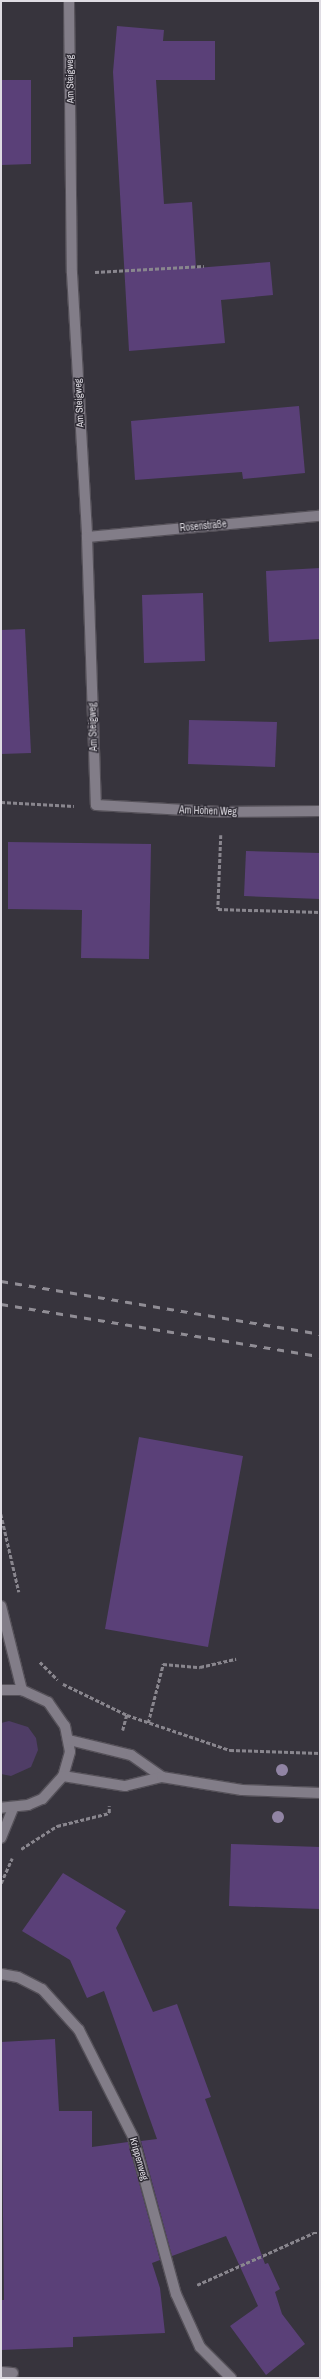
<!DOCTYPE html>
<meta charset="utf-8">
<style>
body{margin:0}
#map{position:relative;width:321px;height:2379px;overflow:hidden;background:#37343d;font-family:"Archivo Narrow",sans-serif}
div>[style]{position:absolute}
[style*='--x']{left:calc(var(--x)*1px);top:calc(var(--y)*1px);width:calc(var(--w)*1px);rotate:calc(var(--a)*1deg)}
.green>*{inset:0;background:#4f3d66}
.building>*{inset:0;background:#5a4078}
.path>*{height:2.5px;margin-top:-1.25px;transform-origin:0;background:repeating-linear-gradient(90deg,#89868e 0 4px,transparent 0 6px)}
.roads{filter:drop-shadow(1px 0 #555159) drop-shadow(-1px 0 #555159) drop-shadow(0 1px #555159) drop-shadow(0 -1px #555159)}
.lane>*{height:10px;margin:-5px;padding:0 5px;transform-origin:5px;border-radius:5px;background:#827d88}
.street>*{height:10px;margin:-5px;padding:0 5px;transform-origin:5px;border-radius:5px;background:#827d88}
.secondary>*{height:10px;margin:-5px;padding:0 5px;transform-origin:5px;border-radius:5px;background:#827d88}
.rail>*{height:3px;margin-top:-1.5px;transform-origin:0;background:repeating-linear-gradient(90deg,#908d95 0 7px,transparent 0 14px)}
.trees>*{width:12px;height:12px;margin:-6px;border-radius:50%;background:#9184a4}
span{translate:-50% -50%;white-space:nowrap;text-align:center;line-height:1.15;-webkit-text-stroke:3px #2d2a33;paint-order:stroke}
.street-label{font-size:10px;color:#dfdce3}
.frame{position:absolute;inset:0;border:2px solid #dfdce3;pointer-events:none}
</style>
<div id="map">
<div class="green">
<i style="clip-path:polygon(9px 1721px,28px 1727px,36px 1738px,38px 1750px,31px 1767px,11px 1776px,1px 1774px,1px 1723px)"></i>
</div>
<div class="building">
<i style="clip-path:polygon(117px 26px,164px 30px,163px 41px,215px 41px,215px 80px,156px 80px,164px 204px,192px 202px,196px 268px,270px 262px,273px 295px,221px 300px,225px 343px,129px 351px,113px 72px)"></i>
<i style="clip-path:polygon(1px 80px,31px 80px,31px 164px,1px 165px)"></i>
<i style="clip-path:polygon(299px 406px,305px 473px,243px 479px,242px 472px,135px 480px,131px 421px)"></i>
<i style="clip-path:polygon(320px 568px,320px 639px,269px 642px,266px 571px)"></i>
<i style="clip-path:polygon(203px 593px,205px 661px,144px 663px,142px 595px)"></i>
<i style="clip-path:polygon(25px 629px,31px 753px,1px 754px,1px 630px)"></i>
<i style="clip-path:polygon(189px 720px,277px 722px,275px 767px,188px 764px)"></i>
<i style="clip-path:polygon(8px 842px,151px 844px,149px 959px,81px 958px,82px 910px,8px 909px)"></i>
<i style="clip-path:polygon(246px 851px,320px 853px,320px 899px,244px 896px)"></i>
<i style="clip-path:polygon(139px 1437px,243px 1456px,208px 1647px,105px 1629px)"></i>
<i style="clip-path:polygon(231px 1844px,320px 1847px,320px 1909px,229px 1906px)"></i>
<i style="clip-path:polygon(63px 1873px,126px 1911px,116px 1928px,153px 2012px,177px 2004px,211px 2097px,205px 2099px,265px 2264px,268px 2263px,280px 2289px,275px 2292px,282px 2314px,305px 2344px,266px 2375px,230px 2326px,258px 2306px,226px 2236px,172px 2256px,141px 2141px,157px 2139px,104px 1991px,87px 1998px,70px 1960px,22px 1931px)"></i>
<i style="clip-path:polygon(55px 2039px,59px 2111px,92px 2111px,92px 2147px,128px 2142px,160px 2260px,152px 2263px,160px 2288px,165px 2333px,73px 2337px,73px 2347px,1px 2350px,1px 2300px,4px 2300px,1px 2042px)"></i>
</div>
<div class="path">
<i style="--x:95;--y:272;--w:109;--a:-3.2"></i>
<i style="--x:1;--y:802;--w:73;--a:3.1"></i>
<i style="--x:221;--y:835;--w:74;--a:92.3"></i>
<i style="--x:218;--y:909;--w:102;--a:1.7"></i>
<i style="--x:1;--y:1514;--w:80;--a:77"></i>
<i style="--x:40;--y:1662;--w:25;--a:45"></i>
<i style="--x:63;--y:1684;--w:71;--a:25.8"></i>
<i style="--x:127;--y:1715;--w:16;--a:105"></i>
<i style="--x:127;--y:1715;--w:109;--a:18.8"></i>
<i style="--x:230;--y:1750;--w:90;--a:1.9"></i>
<i style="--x:148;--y:1723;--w:61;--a:-75.7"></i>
<i style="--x:163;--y:1664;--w:37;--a:5"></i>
<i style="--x:200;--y:1667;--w:37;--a:-13"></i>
<i style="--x:21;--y:1849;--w:43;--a:-32.6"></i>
<i style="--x:57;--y:1826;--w:54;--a:-14"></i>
<i style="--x:109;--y:1813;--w:7;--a:-90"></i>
<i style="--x:1;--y:1883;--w:27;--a:-66"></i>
<i style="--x:197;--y:2285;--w:127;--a:-24.1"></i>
<i style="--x:313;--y:2233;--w:7;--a:0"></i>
</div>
<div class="roads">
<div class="lane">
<i style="--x:1;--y:2372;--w:12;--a:5"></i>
</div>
<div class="street">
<i style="--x:69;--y:1;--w:272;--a:89.4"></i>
<i style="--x:72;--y:273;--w:264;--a:86.7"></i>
<i style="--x:87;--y:537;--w:268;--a:88.1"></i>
<i style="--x:96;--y:805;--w:125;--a:3.2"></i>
<i style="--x:221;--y:812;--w:99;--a:-0.6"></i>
<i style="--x:87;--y:537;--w:234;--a:-5.2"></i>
<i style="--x:1;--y:1838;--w:32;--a:-68"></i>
<i style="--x:1;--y:1974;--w:17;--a:10"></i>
<i style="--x:18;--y:1977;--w:27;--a:27"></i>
<i style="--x:42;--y:1989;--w:55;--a:47.9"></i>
<i style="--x:79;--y:2030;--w:120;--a:63.2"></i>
<i style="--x:133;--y:2137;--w:163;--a:74.7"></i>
<i style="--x:176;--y:2294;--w:58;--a:65.6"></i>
<i style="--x:200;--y:2347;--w:44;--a:45"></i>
</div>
<div class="secondary">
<i style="--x:1;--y:1606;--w:87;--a:76"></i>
<i style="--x:1;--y:1690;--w:21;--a:0"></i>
<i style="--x:22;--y:1690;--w:29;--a:25"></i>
<i style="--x:48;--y:1702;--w:29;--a:55"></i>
<i style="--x:65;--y:1726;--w:26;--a:79"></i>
<i style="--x:70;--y:1752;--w:25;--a:106"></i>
<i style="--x:63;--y:1776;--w:31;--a:132"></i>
<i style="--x:42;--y:1799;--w:15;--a:157"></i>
<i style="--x:28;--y:1805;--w:27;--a:174"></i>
<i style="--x:69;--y:1740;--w:64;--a:13.6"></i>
<i style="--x:131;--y:1755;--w:38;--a:35"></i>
<i style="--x:63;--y:1776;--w:63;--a:9.2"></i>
<i style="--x:125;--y:1786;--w:38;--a:-14"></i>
<i style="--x:162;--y:1777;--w:81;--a:9.2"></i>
<i style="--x:242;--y:1790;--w:78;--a:2.2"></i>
</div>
</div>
<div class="rail">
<i style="--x:1;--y:1281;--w:323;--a:9.4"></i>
<i style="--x:1;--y:1304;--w:323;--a:9.3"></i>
</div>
<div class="trees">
<i style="left:282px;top:1770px"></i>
<i style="left:278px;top:1817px"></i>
</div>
<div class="street-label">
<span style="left:70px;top:79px;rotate:-91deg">Am Steigweg</span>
<span style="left:79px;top:403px;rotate:-93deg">Am Steigweg</span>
<span style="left:203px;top:526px;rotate:-5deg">Rosenstraße</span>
<span style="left:93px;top:727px;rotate:-92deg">Am Steigweg</span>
<span style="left:208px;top:811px;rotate:2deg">Am Hohen Weg</span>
<span style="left:139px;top:2159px;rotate:74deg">Krippenweg</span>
</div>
<div class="frame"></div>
</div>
